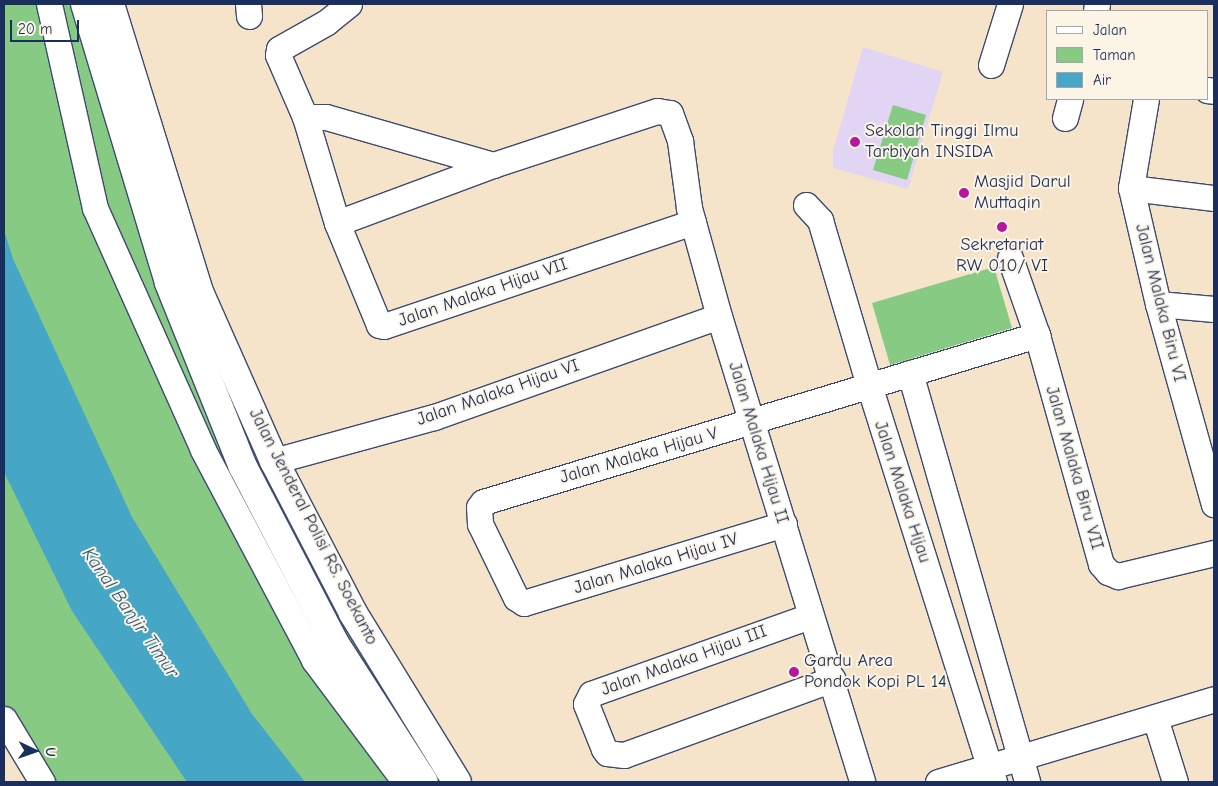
<!DOCTYPE html>
<style>
body{margin:0}
#map{position:relative;width:1218px;height:786px;overflow:hidden;background:#f6e4ca;font-family:"Comic Neue",sans-serif}
div>[style]{position:absolute}
[style*='--x']{left:calc(var(--x)*1px);top:calc(var(--y)*1px);width:calc(var(--w)*1px);rotate:calc(var(--a)*1deg)}
.built>*{inset:0;background:#e2d4f3}
.green>*{inset:0;background:#86ca84}
.water>*{inset:0;background:#45a7c5}
.roads{filter:drop-shadow(1px 0 #3c4a6e) drop-shadow(-1px 0 #3c4a6e) drop-shadow(0 1px #3c4a6e) drop-shadow(0 -1px #3c4a6e)}
.minor>*{height:25px;margin:-12.5px;padding:0 12.5px;transform-origin:12.5px;border-radius:12.5px;background:#fff}
.major>*{height:28px;margin:-14px;padding:0 14px;transform-origin:14px;border-radius:14px;background:#fff}
.dots>*{width:14px;height:14px;translate:-50% -50%;box-sizing:border-box;border:2px solid #fcf5e5;border-radius:50%}
span{translate:-50% -50%;white-space:nowrap;text-align:center;line-height:1.15;-webkit-text-stroke:4px #fcf5e5;paint-order:stroke}
.poi-label{font-size:18px;color:#1b2f5e}
.left{translate:0 -50%;text-align:left}
.street-label{font-size:18px;color:#1b2f5e}
.water-label{font-size:19px;color:#2a5982;font-style:italic}
.frame{position:absolute;inset:0;border:5px solid #1b2f5e;pointer-events:none}
.legend{position:absolute;left:1046px;top:10px;width:162px;height:90px;box-sizing:border-box;background:#fcf5e5;border:1px solid #a2a6af;margin:0;padding:6px 9px;list-style:none;font-size:15px;color:#1b2f5e}
.legend li{display:flex;align-items:center;gap:10px;height:25px}
.legend b{width:25px;border:1px solid #a2a6af}
.north{position:absolute;left:10px;top:726px;width:50px;height:50px;-webkit-text-stroke:4px #fcf5e5;paint-order:stroke;rotate:93deg;font-size:14px;font-weight:700;line-height:20px;text-align:center;color:#1b2f5e}
.north::after{content:'';display:block;margin:auto;width:18px;height:22px;background:#1b2f5e;clip-path:polygon(50% 0,100% 100%,50% 72%,0 100%)}
.scale{position:absolute;left:10px;top:20px;width:69px;height:22px;box-sizing:border-box;border:2px solid #1b2f5e;border-top:0;padding-left:6px;font-size:15px;line-height:18px;white-space:nowrap;color:#1b2f5e;-webkit-text-stroke:4px #fcf5e5;paint-order:stroke}
</style>
<div id="map">
<div class="built">
<i style="clip-path:polygon(863px 47px,943px 72px,908px 189px,833px 168px,833px 151px)"></i>
</div>
<div class="green">
<i style="clip-path:polygon(4px 4px,85px 4px,243px 467px,274px 461px,438px 748px,411px 764px,424px 782px,43px 782px,4px 715px)"></i>
<i style="clip-path:polygon(893px 105px,926px 115px,907px 180px,873px 170px)"></i>
<i style="clip-path:polygon(994px 267px,1012px 328px,890px 365px,872px 303px)"></i>
</div>
<div class="water">
<i style="clip-path:polygon(4px 230px,13px 259px,132px 517px,252px 714px,305px 782px,187px 782px,72px 611px,4px 472px)"></i>
</div>
<div class="roads">
<div class="minor">
<i style="--x:49;--y:4;--w:209;--a:77.3"></i>
<i style="--x:95;--y:208;--w:265;--a:65.9"></i>
<i style="--x:203;--y:450;--w:238;--a:62.1"></i>
<i style="--x:314;--y:660;--w:152;--a:53.3"></i>
<i style="--x:248;--y:4;--w:12;--a:85"></i>
<i style="--x:349;--y:4;--w:28;--a:141"></i>
<i style="--x:327;--y:22;--w:55;--a:150.6"></i>
<i style="--x:279;--y:49;--w:6;--a:99"></i>
<i style="--x:278;--y:55;--w:68;--a:66.5"></i>
<i style="--x:305;--y:117;--w:111;--a:73.2"></i>
<i style="--x:337;--y:223;--w:110;--a:67.6"></i>
<i style="--x:379;--y:325;--w:5;--a:11"></i>
<i style="--x:384;--y:326;--w:326;--a:-18.6"></i>
<i style="--x:1096;--y:11;--w:7;--a:-82"></i>
<i style="--x:991;--y:65;--w:64;--a:-72.7"></i>
<i style="--x:1207;--y:90;--w:7;--a:8"></i>
<i style="--x:1146;--y:99;--w:90;--a:99.6"></i>
<i style="--x:1131;--y:188;--w:119;--a:76.9"></i>
<i style="--x:1158;--y:304;--w:208;--a:74.4"></i>
<i style="--x:305;--y:117;--w:21;--a:0"></i>
<i style="--x:326;--y:117;--w:174;--a:16"></i>
<i style="--x:1065;--y:118;--w:20;--a:-75"></i>
<i style="--x:1131;--y:188;--w:84;--a:6.9"></i>
<i style="--x:806;--y:205;--w:21;--a:47"></i>
<i style="--x:820;--y:220;--w:172;--a:73.5"></i>
<i style="--x:869;--y:385;--w:416;--a:72.5"></i>
<i style="--x:337;--y:223;--w:166;--a:-20.4"></i>
<i style="--x:493;--y:165;--w:173;--a:-18.2"></i>
<i style="--x:657;--y:111;--w:13;--a:9"></i>
<i style="--x:670;--y:113;--w:30;--a:70"></i>
<i style="--x:680;--y:141;--w:68;--a:82.3"></i>
<i style="--x:689;--y:208;--w:112;--a:74.5"></i>
<i style="--x:719;--y:316;--w:487;--a:72.9"></i>
<i style="--x:1010;--y:258;--w:82;--a:70.7"></i>
<i style="--x:1037;--y:335;--w:238;--a:74.4"></i>
<i style="--x:1101;--y:564;--w:11;--a:49"></i>
<i style="--x:1108;--y:572;--w:11;--a:22"></i>
<i style="--x:1118;--y:576;--w:99;--a:-13.5"></i>
<i style="--x:1158;--y:304;--w:56;--a:5.1"></i>
<i style="--x:910;--y:373;--w:425;--a:74"></i>
<i style="--x:274;--y:461;--w:166;--a:-15.4"></i>
<i style="--x:434;--y:417;--w:302;--a:-19.5"></i>
<i style="--x:784;--y:524;--w:272;--a:163.1"></i>
<i style="--x:524;--y:603;--w:9;--a:-148"></i>
<i style="--x:516;--y:598;--w:82;--a:-115.9"></i>
<i style="--x:480;--y:524;--w:17;--a:-93"></i>
<i style="--x:479;--y:507;--w:6;--a:-51"></i>
<i style="--x:483;--y:502;--w:579;--a:-16.78"></i>
<i style="--x:810;--y:616;--w:232;--a:160.4"></i>
<i style="--x:591;--y:694;--w:11;--a:117"></i>
<i style="--x:586;--y:704;--w:48;--a:68.2"></i>
<i style="--x:604;--y:749;--w:5;--a:53"></i>
<i style="--x:607;--y:753;--w:17;--a:7"></i>
<i style="--x:624;--y:755;--w:222;--a:-20"></i>
<i style="--x:1155;--y:718;--w:67;--a:72.6"></i>
<i style="--x:4;--y:719;--w:74;--a:58.9"></i>
<i style="--x:938;--y:782;--w:288;--a:-16.7"></i>
</div>
<div class="major">
<i style="--x:85;--y:4;--w:291;--a:73.2"></i>
<i style="--x:169;--y:283;--w:198;--a:68.1"></i>
<i style="--x:243;--y:467;--w:197;--a:62.5"></i>
<i style="--x:334;--y:642;--w:166;--a:57.3"></i>
<i style="--x:110;--y:4;--w:304;--a:72.8"></i>
<i style="--x:200;--y:294;--w:183;--a:66.1"></i>
<i style="--x:274;--y:461;--w:171;--a:62.5"></i>
<i style="--x:353;--y:613;--w:198;--a:58.4"></i>
</div>
</div>
<div class="dots">
<i style="left:855px;top:142px;background:#b5179e"></i>
<i style="left:964px;top:193px;background:#b5179e"></i>
<i style="left:1002px;top:227px;background:#b5179e"></i>
<i style="left:794px;top:672px;background:#b5179e"></i>
</div>
<div class="poi-label">
<span class="left" style="left:865px;top:142px">Sekolah Tinggi Ilmu<br>Tarbiyah INSIDA</span>
<span class="left" style="left:974px;top:193px">Masjid Darul<br>Muttaqin</span>
<span style="left:1002px;top:256px">Sekretariat<br>RW 010/ VI</span>
<span class="left" style="left:804px;top:672px">Gardu Area<br>Pondok Kopi PL 14</span>
</div>
<div class="street-label">
<span style="left:483px;top:293px;rotate:-19deg">Jalan Malaka Hijau VII</span>
<span style="left:1160px;top:303px;rotate:76deg">Jalan Malaka Biru VI</span>
<span style="left:498px;top:393px;rotate:-19deg">Jalan Malaka Hijau VI</span>
<span style="left:758px;top:443px;rotate:73deg">Jalan Malaka Hijau II</span>
<span style="left:639px;top:456px;rotate:-16deg">Jalan Malaka Hijau V</span>
<span style="left:1074px;top:468px;rotate:74deg">Jalan Malaka Biru VII</span>
<span style="left:902px;top:492px;rotate:72deg">Jalan Malaka Hijau</span>
<span style="left:313px;top:527px;rotate:63deg">Jalan Jenderal Polisi RS. Soekanto</span>
<span style="left:656px;top:564px;rotate:-17deg">Jalan Malaka Hijau IV</span>
<span style="left:684px;top:661px;rotate:-20deg">Jalan Malaka Hijau III</span>
</div>
<div class="water-label">
<span style="left:130px;top:613px;rotate:55deg">Kanal Banjir Timur</span>
</div>
<div class="frame"></div>
<ul class="legend">
<li><b style="height:6px;background:#fff"></b>Jalan</li>
<li><b style="height:14px;background:#86ca84"></b>Taman</li>
<li><b style="height:14px;background:#45a7c5"></b>Air</li>
</ul>
<div class="north">U</div>
<div class="scale">20 m</div>
</div>
